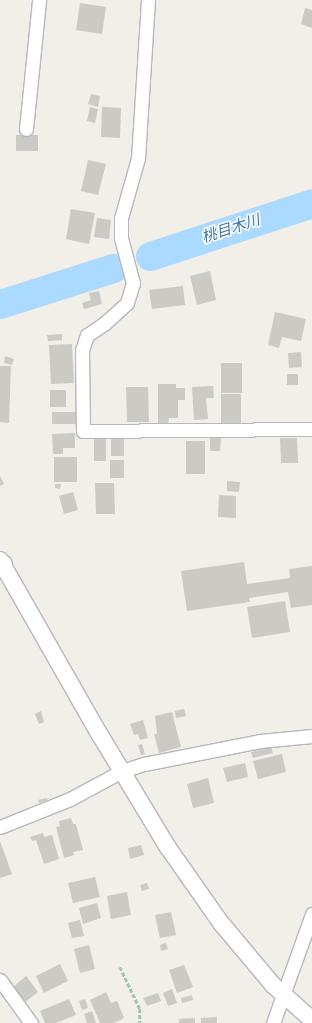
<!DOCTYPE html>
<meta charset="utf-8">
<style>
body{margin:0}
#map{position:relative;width:312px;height:1023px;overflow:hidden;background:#f1efe8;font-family:"Sofia Sans Condensed","Noto Sans JP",sans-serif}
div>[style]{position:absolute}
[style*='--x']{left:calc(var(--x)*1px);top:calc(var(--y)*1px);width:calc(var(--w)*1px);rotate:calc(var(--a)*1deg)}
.river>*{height:29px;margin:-14.5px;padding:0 14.5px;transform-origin:14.5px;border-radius:14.5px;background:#aadaff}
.building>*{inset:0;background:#cccac5}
.path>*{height:2.5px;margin-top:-1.25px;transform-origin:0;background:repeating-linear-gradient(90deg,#9cc7a9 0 4px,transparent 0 6px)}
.roads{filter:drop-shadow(1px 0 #b5b8bc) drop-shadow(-1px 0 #b5b8bc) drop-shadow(0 1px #b5b8bc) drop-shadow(0 -1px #b5b8bc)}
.minor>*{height:13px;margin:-6.5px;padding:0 6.5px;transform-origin:6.5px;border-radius:6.5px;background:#fff}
.tertiary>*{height:16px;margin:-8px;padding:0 8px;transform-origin:8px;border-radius:8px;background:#fff}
.secondary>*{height:18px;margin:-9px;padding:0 9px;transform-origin:9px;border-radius:9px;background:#fff}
span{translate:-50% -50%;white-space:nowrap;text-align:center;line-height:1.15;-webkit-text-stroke:3px #fff;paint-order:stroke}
.water-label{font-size:15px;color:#4174aa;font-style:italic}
</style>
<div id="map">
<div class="river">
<i style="--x:150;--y:256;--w:170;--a:-18.1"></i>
<i style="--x:0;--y:304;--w:119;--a:-17.7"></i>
</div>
<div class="building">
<i style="clip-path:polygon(80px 3px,106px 7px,102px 34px,76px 30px)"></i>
<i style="clip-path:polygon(305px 8px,312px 10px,312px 28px,301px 24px)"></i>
<i style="clip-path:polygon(91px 94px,100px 96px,98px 107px,88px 104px)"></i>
<i style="clip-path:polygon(90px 107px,98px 109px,95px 123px,87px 121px)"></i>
<i style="clip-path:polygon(102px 107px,121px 108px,120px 138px,101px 137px)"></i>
<i style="clip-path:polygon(16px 135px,38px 135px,38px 151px,16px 151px)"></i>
<i style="clip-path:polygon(88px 160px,106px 164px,98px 195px,81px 191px)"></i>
<i style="clip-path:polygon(71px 209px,95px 213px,89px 244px,66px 239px)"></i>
<i style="clip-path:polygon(97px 218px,111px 220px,109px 239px,94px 237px)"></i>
<i style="clip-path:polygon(210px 271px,216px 300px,197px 305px,190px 276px)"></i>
<i style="clip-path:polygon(183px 286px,185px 305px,152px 309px,149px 290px)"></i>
<i style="clip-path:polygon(99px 291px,102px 304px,84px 309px,82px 303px,91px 300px,89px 293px)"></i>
<i style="clip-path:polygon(275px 312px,306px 319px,301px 341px,282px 337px,279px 348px,268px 345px)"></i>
<i style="clip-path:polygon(62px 334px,62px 340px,48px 341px,47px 335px)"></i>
<i style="clip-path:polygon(72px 344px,74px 383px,51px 384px,49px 345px)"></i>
<i style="clip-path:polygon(301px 352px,302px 367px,289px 368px,288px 353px)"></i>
<i style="clip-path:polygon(5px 356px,14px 359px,12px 365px,4px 363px)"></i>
<i style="clip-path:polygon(221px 363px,242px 363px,242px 393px,221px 393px)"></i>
<i style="clip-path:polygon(0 366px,11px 366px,9px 423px,0 422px)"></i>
<i style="clip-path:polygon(287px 374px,298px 374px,298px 385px,287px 385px)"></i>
<i style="clip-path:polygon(158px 384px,176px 384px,176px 388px,185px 388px,185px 400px,178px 400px,178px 418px,169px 418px,168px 425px,158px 425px)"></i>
<i style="clip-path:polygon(213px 386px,214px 398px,206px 398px,208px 419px,194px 420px,192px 387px)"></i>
<i style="clip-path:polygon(126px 387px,148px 387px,149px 422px,127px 422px)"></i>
<i style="clip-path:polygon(50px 390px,66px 390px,66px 407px,50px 407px)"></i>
<i style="clip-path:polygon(221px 394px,241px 394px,241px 424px,221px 424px)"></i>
<i style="clip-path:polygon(52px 412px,76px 412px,76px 424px,52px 424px)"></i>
<i style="clip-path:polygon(75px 433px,75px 448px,63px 448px,63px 454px,53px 454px,52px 434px)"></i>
<i style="clip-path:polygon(94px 438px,106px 438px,106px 461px,94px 461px)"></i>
<i style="clip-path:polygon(111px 438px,124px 439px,124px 456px,111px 456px)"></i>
<i style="clip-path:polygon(210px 438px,221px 438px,220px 451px,210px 451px)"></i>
<i style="clip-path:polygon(280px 438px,297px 438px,298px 463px,281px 463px)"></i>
<i style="clip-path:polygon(186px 441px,205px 441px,205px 474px,186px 474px)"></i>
<i style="clip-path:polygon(54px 457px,77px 457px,77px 482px,54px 482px)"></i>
<i style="clip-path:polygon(110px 460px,124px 460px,124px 478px,110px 478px)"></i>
<i style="clip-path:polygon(0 476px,4px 484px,0 486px)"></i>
<i style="clip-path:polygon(227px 481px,240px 482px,239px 492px,227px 491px)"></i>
<i style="clip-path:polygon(95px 483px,114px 483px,115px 514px,96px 514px)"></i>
<i style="clip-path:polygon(55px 484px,61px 484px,60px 489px,55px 488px)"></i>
<i style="clip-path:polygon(73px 492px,78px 510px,64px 514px,59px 496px)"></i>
<i style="clip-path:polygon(219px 495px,236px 496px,236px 518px,218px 517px)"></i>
<i style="clip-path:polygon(244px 562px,247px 584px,290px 578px,289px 569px,312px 566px,312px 605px,291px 608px,288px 592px,249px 598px,250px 602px,187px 611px,181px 571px)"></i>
<i style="clip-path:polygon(285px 601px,290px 632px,252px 638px,247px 607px)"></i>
<i style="clip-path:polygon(184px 709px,186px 716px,176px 718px,175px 711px)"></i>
<i style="clip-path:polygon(41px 711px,44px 722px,39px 724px,35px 714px)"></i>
<i style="clip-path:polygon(172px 712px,181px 747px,159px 753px,154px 734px,157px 734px,155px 716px)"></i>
<i style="clip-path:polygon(143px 720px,148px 738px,140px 740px,138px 734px,134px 735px,130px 724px)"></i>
<i style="clip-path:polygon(142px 744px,145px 754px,141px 755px,138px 745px)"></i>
<i style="clip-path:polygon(271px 747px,273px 753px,253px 758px,251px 752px)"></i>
<i style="clip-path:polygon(282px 754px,286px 772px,258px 779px,253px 761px)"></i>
<i style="clip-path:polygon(245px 763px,248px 777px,227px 782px,223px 768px)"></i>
<i style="clip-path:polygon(208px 778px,214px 803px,193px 808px,187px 784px)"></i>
<i style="clip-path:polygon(47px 798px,48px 800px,39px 803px,38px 800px)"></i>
<i style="clip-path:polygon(71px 818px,73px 824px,76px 824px,83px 850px,73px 852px,74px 855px,64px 858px,56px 827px,60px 826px,59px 821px)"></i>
<i style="clip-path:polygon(43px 833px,44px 837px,52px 835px,59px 859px,44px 864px,36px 840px,32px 841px,30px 837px)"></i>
<i style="clip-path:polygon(0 841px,12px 874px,0 878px)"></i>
<i style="clip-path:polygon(141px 845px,144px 855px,130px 859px,128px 848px)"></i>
<i style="clip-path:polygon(95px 877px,100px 897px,73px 903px,68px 883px)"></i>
<i style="clip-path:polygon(147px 883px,149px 889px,142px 891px,140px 885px)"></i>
<i style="clip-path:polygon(127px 892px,131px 915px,111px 919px,107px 896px)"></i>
<i style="clip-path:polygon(97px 903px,101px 918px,83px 924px,79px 908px)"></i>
<i style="clip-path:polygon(171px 912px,176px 935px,160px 938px,155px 915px)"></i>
<i style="clip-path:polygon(80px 920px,84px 936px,72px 938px,68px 923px)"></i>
<i style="clip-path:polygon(166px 943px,168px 949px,161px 951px,160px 945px)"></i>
<i style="clip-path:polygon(89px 945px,95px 969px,80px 973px,74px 949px)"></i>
<i style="clip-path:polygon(60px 964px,68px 981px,44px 993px,36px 976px)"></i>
<i style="clip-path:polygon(184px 965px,193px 987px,177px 993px,169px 970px)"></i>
<i style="clip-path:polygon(26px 976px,38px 992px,24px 1003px,12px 988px)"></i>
<i style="clip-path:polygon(172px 989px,177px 1003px,168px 1006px,163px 993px)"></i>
<i style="clip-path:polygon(106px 992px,111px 1003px,117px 1001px,124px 1018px,114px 1023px,100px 1023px,90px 1000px)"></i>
<i style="clip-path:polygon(158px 993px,161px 1001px,147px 1006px,143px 998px)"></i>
<i style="clip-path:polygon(192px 995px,193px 1000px,182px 1003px,181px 998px)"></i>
<i style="clip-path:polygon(69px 999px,76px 1015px,56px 1023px,45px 1023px,40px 1011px)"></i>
<i style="clip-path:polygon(85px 999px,88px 1008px,82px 1010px,79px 1001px)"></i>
<i style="clip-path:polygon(92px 1011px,96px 1023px,87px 1023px,84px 1014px)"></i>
<i style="clip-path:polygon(217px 1017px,217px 1023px,201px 1023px,201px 1018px)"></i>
<i style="clip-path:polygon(195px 1018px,195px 1023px,179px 1023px,179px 1019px)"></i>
</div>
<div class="path">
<i style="--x:120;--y:967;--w:47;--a:64.5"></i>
<i style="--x:140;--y:1009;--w:14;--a:90"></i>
</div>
<div class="roads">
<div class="minor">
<i style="--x:148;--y:0;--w:158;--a:93.6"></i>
<i style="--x:138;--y:158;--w:62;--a:105.8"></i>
<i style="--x:121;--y:218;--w:20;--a:90"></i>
<i style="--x:121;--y:238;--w:47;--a:75.1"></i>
<i style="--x:133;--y:283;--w:21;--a:107"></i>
<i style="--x:127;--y:303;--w:30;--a:138"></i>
<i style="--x:105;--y:323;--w:22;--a:146"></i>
<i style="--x:87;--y:335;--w:16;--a:108"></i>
<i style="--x:82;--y:350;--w:81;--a:89.3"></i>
<i style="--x:83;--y:431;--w:229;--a:-0.5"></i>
<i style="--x:26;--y:129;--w:130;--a:-84.2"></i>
<i style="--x:0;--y:827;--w:75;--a:-21.8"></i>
<i style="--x:70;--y:799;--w:59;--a:-28.3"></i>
<i style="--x:122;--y:771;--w:23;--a:-18"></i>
<i style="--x:144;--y:764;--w:118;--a:-11.2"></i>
<i style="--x:260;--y:741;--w:52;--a:-5.5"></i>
<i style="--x:0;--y:980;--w:53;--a:54.2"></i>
<i style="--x:273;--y:1023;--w:116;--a:-70.3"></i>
</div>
<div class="tertiary">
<i style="--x:0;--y:560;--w:202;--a:60.3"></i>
<i style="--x:100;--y:735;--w:130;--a:58.9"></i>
<i style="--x:167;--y:846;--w:94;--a:55"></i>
<i style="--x:221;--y:923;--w:81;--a:50"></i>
<i style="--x:273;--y:985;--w:52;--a:41.9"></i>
</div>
<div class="secondary">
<i style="--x:0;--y:567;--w:4;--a:-45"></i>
</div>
</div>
<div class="water-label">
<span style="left:231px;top:229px;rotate:-18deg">桃目木川</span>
</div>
</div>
